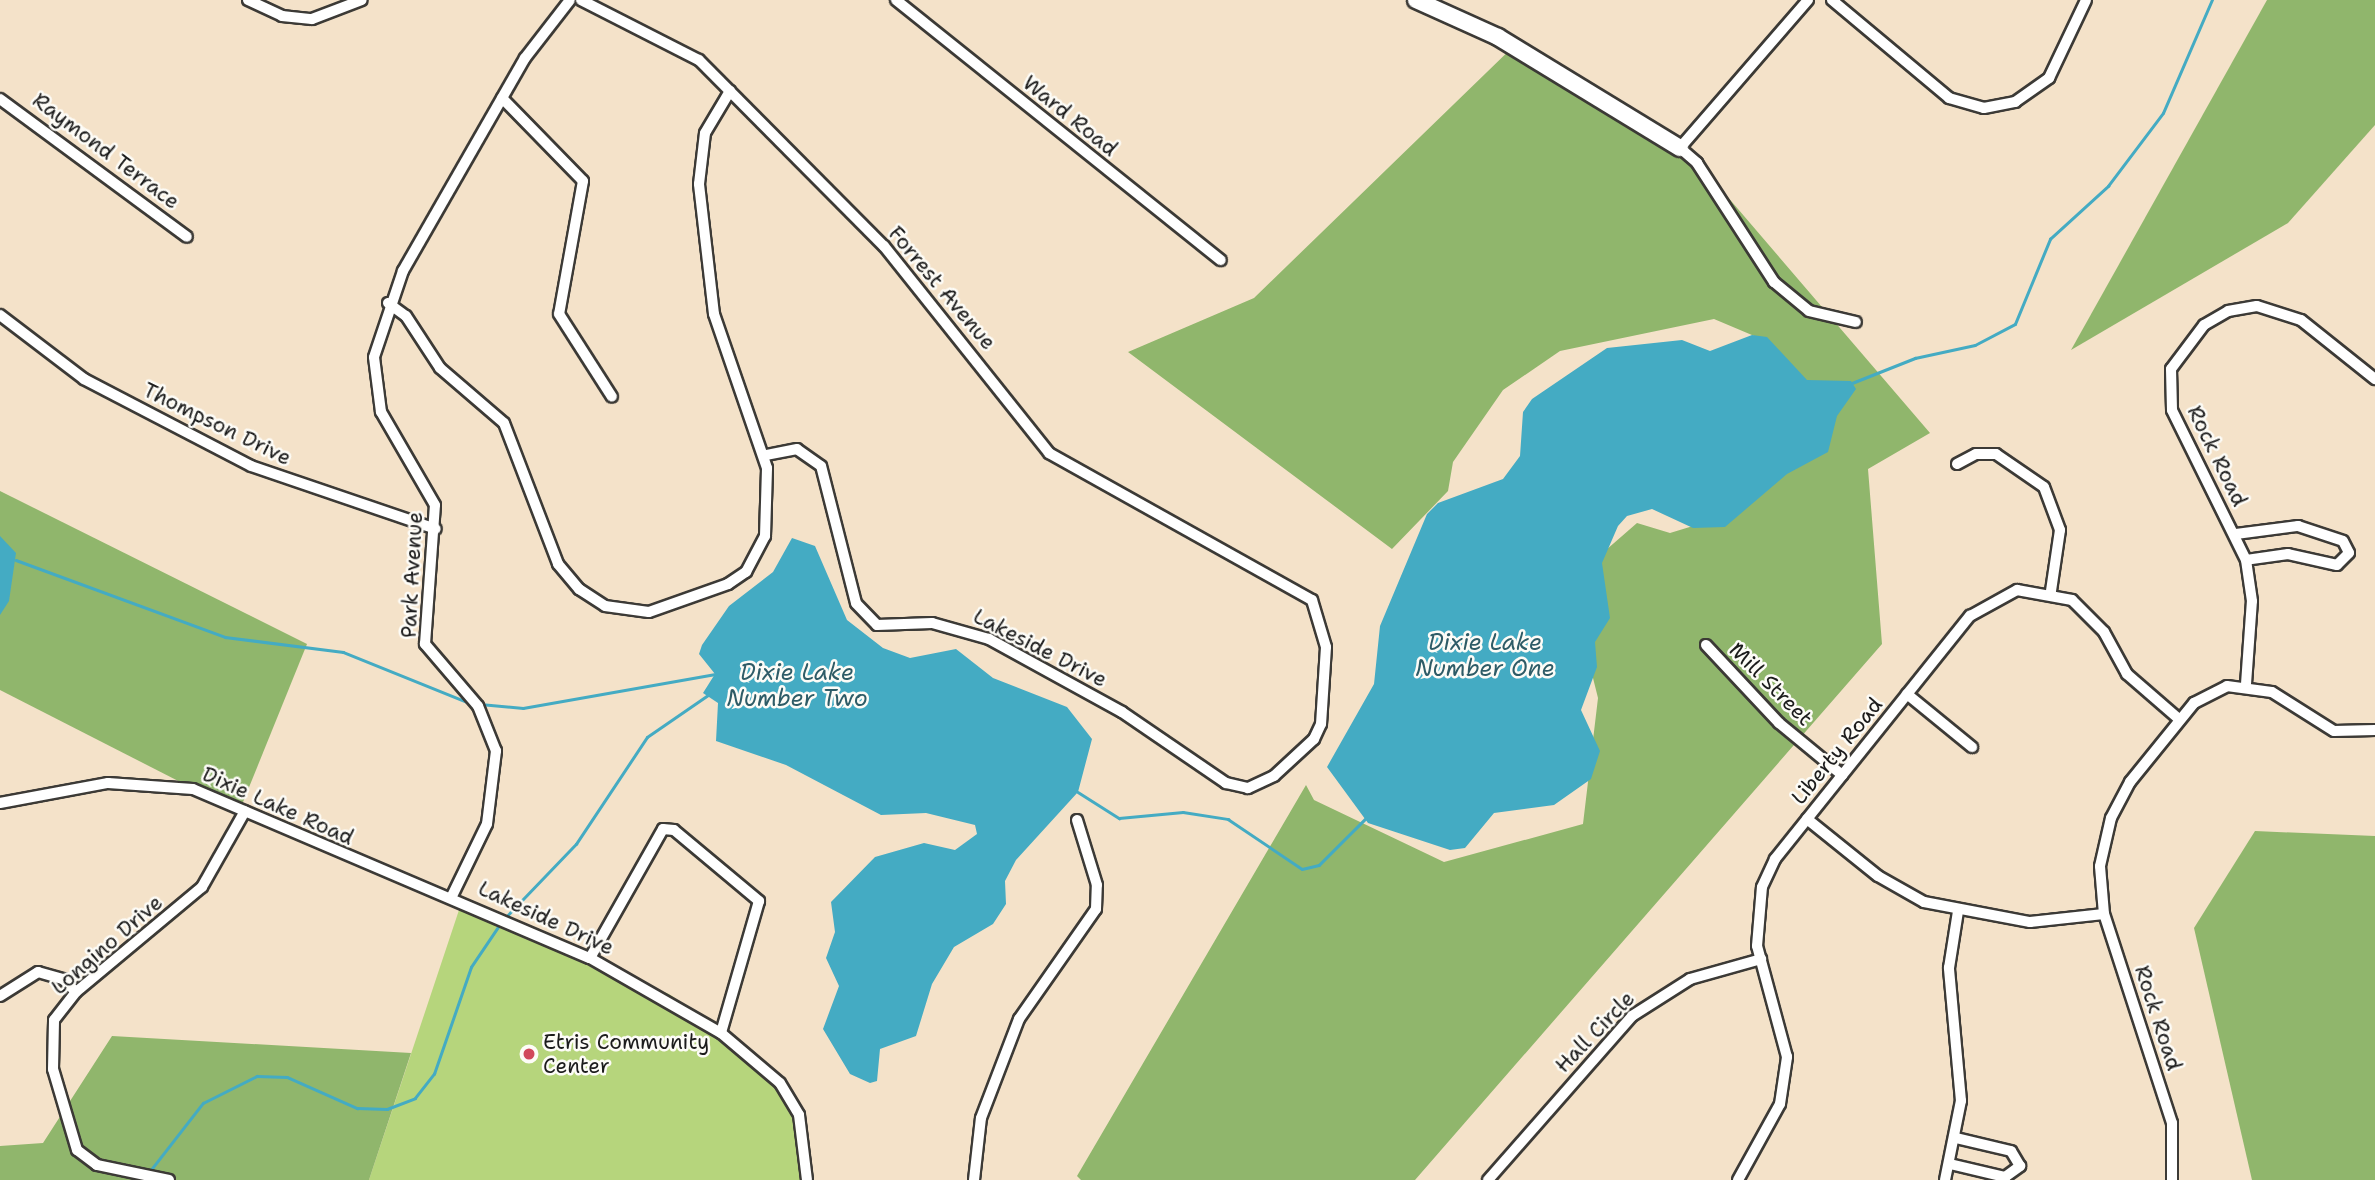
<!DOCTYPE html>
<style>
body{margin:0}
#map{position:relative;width:2375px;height:1180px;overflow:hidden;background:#f4e2c9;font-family:"Shantell Sans",sans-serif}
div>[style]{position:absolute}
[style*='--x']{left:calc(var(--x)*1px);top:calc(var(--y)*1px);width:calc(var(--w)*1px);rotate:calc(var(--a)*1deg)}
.green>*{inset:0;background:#b6d57c}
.forest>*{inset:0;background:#90b66c}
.water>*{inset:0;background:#44abc3}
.stream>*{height:2.5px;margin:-1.25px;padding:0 1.25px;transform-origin:1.25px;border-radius:1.25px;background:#44abc3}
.roads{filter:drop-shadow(2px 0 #3c3a36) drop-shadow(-2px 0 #3c3a36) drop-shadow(0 2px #3c3a36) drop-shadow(0 -2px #3c3a36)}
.street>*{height:10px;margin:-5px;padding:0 5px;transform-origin:5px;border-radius:5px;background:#fff}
.secondary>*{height:16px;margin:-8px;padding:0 8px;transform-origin:8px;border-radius:8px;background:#fff}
.dots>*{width:19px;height:19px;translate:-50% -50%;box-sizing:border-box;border:4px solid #fdfcf7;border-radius:50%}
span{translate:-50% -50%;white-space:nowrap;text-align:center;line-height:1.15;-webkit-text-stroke:5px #fdfcf7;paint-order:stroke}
.street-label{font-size:21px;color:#1c1c1c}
.poi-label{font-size:21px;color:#1c1c1c}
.left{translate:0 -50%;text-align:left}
.water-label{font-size:23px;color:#2e5c67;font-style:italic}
</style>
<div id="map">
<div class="green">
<i style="clip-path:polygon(463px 898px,584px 960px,669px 994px,730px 1035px,801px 1118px,814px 1180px,369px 1180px)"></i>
</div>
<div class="forest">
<i style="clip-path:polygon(2267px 0,2375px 0,2375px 125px,2288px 223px,2071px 350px)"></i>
<i style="clip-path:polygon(1520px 40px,1690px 153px,1930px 433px,1868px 469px,1882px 644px,1415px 1180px,1081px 1180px,1077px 1176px,1306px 785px,1314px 800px,1444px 862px,1583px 824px,1598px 698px,1590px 666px,1590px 580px,1606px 550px,1637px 523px,1670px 533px,1716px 519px,1759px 338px,1714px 319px,1560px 351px,1503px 390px,1453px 462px,1448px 491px,1392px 549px,1128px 352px,1254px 298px)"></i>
<i style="clip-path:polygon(0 491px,307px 644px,239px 812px,0 690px)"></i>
<i style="clip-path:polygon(2255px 831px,2375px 836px,2375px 1180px,2252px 1180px,2194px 928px)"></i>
<i style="clip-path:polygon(112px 1036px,411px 1053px,369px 1180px,0 1180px,0 1146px,43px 1143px)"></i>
</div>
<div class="water">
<i style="clip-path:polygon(1752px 335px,1767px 337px,1807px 380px,1851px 381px,1856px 389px,1837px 416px,1828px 452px,1787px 474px,1725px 527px,1693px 528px,1652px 509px,1627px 516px,1618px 526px,1602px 563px,1610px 618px,1595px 642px,1597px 667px,1581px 710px,1600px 751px,1591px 779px,1554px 805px,1494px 813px,1465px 848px,1450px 850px,1368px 823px,1327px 767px,1374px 684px,1380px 626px,1427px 514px,1438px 503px,1503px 479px,1520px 456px,1523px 412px,1532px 399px,1607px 348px,1682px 340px,1710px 351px)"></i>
<i style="clip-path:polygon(0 536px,16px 553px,9px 601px,0 615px)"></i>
<i style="clip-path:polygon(792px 538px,815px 546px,847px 620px,883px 648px,910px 658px,956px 649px,993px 678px,1067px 707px,1092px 739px,1078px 792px,1016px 860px,1005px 881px,1006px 904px,993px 924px,954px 947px,932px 984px,916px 1036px,880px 1049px,877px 1081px,870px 1083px,850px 1074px,823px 1029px,839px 986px,826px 958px,835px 932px,831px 902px,875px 857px,924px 843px,955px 850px,977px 834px,975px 825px,926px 813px,881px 815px,786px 765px,716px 741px,718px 703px,703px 693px,715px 674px,699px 654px,702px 645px,729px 606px,773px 572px)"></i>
</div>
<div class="stream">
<i style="--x:1852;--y:383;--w:68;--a:-21.6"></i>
<i style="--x:1915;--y:358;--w:61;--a:-12.2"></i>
<i style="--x:1975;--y:345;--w:45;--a:-27.7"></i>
<i style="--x:2015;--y:324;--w:92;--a:-67.6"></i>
<i style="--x:2050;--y:239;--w:79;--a:-42.4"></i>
<i style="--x:2108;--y:186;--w:91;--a:-53"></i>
<i style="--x:2163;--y:113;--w:123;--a:-66.6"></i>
<i style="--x:16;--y:560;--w:223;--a:20.2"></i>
<i style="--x:225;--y:637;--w:119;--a:7.2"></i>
<i style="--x:343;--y:652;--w:137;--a:21.9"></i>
<i style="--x:480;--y:704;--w:43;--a:5.3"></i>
<i style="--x:523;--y:708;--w:195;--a:-10"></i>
<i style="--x:1078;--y:792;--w:49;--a:32.4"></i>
<i style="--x:1119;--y:818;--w:64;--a:-5.4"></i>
<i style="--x:1183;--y:812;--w:46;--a:8.8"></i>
<i style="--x:1228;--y:819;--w:89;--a:34"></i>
<i style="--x:1302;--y:869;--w:17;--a:-13"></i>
<i style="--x:1319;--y:865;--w:66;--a:-45"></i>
<i style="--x:504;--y:919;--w:104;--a:-46.2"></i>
<i style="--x:576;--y:844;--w:128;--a:-56.4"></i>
<i style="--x:647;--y:737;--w:74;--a:-34.5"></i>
<i style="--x:150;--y:1171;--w:86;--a:-52.1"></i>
<i style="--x:203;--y:1103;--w:60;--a:-26.6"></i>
<i style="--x:257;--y:1076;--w:30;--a:2"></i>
<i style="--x:287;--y:1077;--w:77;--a:23.9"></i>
<i style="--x:357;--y:1108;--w:30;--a:2"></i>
<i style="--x:387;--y:1109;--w:30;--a:-21"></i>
<i style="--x:415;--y:1098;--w:31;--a:-52"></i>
<i style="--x:434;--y:1074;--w:113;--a:-70.9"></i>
<i style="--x:471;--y:967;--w:52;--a:-56"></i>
</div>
<div class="roads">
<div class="street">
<i style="--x:248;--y:0;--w:38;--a:25"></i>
<i style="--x:282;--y:16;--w:30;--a:6"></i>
<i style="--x:312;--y:19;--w:53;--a:-20.8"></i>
<i style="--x:581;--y:0;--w:132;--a:27"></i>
<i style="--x:699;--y:60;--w:262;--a:45.2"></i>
<i style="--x:884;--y:246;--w:265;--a:51.4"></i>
<i style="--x:1049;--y:453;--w:301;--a:29.2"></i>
<i style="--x:1312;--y:600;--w:49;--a:73.4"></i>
<i style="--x:1326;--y:647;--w:77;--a:93.7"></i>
<i style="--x:1321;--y:724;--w:17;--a:115"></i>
<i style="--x:1314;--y:739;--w:54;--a:137.2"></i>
<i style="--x:1274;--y:776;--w:29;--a:155"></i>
<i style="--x:1248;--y:788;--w:23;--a:-167"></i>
<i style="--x:1226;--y:783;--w:126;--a:-145.7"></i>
<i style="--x:1122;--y:712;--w:152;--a:-151.2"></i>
<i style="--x:989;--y:639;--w:59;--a:-164.3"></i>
<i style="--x:932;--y:623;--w:55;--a:177.9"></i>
<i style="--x:877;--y:625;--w:30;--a:-134"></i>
<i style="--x:856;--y:603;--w:141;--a:-104.3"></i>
<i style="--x:821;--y:466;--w:29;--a:-145"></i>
<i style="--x:797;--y:449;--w:32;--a:169"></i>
<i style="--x:896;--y:0;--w:416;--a:38.7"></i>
<i style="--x:1808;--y:0;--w:196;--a:130.9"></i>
<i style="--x:1680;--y:148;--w:23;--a:41"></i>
<i style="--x:1697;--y:163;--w:142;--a:57.1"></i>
<i style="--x:1774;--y:282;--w:45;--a:39.6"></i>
<i style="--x:1809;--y:311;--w:48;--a:13.2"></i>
<i style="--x:1832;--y:0;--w:153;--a:39.9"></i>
<i style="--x:1949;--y:98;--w:36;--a:16"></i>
<i style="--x:1984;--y:108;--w:32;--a:-11"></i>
<i style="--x:2015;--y:102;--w:42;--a:-35.2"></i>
<i style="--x:2049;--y:78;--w:86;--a:-64.6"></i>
<i style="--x:502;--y:98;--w:116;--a:45.7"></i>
<i style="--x:583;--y:181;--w:135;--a:100.2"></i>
<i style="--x:559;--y:314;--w:98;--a:57.4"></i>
<i style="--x:0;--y:99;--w:232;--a:36.4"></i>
<i style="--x:388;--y:303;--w:22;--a:36"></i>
<i style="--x:406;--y:316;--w:62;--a:56.8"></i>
<i style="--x:440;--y:368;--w:84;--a:40.7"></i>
<i style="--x:504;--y:423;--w:151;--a:69"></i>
<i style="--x:558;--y:564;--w:33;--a:50"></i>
<i style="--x:579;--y:589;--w:31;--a:33"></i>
<i style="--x:605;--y:606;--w:44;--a:7.8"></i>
<i style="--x:649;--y:612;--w:84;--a:-19.5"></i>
<i style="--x:728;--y:584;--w:22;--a:-34"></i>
<i style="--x:746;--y:572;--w:41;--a:-62.2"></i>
<i style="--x:765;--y:536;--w:68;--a:-88.3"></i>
<i style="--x:767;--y:468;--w:163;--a:-109"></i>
<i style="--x:714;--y:314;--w:131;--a:-96.6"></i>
<i style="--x:699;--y:184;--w:51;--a:-83.3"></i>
<i style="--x:705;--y:133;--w:49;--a:-59.2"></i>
<i style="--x:0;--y:315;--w:106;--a:37.3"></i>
<i style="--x:84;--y:379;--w:188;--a:27.5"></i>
<i style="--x:251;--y:466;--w:195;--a:18.8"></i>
<i style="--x:1957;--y:464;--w:21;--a:-28"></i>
<i style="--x:1976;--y:454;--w:20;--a:0"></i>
<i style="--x:1996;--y:454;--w:58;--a:34.5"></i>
<i style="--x:2044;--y:487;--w:46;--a:69.6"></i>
<i style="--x:2060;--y:530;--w:62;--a:98.4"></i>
<i style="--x:2236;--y:534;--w:63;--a:-7.4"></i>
<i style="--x:2298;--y:526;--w:47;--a:18.4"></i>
<i style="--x:2343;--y:541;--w:13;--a:63"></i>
<i style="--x:2349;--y:553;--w:17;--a:135"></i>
<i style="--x:2337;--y:565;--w:50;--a:-167.3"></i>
<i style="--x:2288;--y:554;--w:42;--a:171.9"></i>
<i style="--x:1706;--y:645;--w:107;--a:46.9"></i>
<i style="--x:1779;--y:723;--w:82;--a:39.5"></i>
<i style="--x:2246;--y:684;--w:83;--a:-85.9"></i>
<i style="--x:2252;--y:601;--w:41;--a:-98.3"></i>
<i style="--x:2246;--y:560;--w:167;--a:-116.3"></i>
<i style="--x:2172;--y:410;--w:41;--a:-91.4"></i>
<i style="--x:2171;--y:369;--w:55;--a:-53.1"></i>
<i style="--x:2204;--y:325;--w:28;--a:-30"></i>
<i style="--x:2228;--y:311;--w:29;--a:-10"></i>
<i style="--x:2257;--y:306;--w:46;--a:17.7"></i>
<i style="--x:2301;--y:320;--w:95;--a:38.6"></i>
<i style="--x:1907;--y:694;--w:84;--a:39.2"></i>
<i style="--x:0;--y:803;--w:110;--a:-10.5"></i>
<i style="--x:108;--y:783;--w:85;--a:4"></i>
<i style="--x:193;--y:789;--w:431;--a:23.1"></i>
<i style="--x:590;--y:958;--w:151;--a:29.8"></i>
<i style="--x:721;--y:1033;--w:77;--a:40.3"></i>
<i style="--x:780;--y:1083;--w:37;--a:59"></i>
<i style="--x:799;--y:1115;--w:65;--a:83"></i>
<i style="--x:1807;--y:819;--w:91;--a:38.8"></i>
<i style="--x:1878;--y:876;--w:53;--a:29.5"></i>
<i style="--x:1924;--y:902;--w:108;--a:10.7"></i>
<i style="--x:2030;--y:922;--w:74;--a:-6.2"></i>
<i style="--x:452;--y:896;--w:80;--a:-64.1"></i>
<i style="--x:487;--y:824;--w:74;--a:-83"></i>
<i style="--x:496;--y:751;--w:48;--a:-111.8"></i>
<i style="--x:478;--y:706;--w:82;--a:-130.5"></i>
<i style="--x:425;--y:644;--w:139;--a:-85.9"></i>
<i style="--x:435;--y:505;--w:108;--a:-120.1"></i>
<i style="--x:381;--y:412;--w:55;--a:-97.3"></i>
<i style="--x:374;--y:357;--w:91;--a:-71.4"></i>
<i style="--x:403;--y:271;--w:245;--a:-60.2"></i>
<i style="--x:525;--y:58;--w:73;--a:-52.2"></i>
<i style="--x:590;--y:958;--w:148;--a:-60.5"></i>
<i style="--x:663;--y:829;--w:11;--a:5"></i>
<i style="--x:674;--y:830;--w:111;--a:39.9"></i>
<i style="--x:759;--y:901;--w:137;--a:106.1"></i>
<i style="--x:0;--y:996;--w:45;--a:-32.3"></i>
<i style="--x:38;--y:972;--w:26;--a:16"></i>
<i style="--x:63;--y:979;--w:18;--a:45"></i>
<i style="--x:1950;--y:1164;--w:57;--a:13.3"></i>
<i style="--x:2005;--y:1177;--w:19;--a:-36"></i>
<i style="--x:2020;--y:1166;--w:17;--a:-121"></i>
<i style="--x:2011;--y:1151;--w:57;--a:-166.7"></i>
<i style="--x:169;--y:1180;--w:74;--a:-168.2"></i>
<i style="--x:97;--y:1165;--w:25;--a:-143"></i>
<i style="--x:77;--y:1150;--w:84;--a:-106.5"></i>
<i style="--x:53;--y:1069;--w:49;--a:-88.8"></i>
<i style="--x:54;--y:1020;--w:36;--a:-52"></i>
<i style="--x:76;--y:992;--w:164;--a:-39.8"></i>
<i style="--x:202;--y:887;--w:87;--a:-60.5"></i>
<i style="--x:974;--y:1180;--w:62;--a:-83.6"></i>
<i style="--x:981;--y:1118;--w:106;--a:-69"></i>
<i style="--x:1019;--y:1019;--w:134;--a:-55"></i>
<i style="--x:1096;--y:909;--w:24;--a:-88"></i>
<i style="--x:1097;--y:885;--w:68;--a:-107.1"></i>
<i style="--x:1488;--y:1180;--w:218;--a:-48.7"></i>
<i style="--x:1632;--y:1016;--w:69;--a:-32.5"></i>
<i style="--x:1690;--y:979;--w:74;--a:-15.7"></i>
<i style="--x:1738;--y:1180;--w:87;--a:-61.1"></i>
<i style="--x:1780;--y:1104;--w:48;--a:-81.5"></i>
<i style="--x:1787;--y:1057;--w:115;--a:-105.1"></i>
<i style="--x:1757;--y:946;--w:59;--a:-85.2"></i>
<i style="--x:1762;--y:887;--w:31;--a:-65"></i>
<i style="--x:1775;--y:859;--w:312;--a:-51.3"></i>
<i style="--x:1970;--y:616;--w:54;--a:-29"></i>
<i style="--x:2017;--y:590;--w:56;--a:10.3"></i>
<i style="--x:2072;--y:600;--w:45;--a:45"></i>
<i style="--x:2104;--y:632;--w:48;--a:61.3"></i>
<i style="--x:2127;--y:674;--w:69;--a:40.9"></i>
<i style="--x:1945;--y:1180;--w:81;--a:-78.6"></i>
<i style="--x:1961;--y:1101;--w:134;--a:-95.2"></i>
<i style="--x:1949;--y:968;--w:58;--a:-81"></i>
<i style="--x:2172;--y:1180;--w:57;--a:-90"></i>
<i style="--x:2172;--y:1123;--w:220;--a:-108"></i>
<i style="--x:2104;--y:914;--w:48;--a:-94.8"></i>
<i style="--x:2100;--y:866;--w:49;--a:-77.1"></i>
<i style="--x:2111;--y:818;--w:41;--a:-62.2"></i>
<i style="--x:2130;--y:782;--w:102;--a:-51"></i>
<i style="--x:2194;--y:703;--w:37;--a:-27"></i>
<i style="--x:2227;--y:686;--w:45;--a:7.6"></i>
<i style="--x:2272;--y:692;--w:73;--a:32.2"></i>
<i style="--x:2334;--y:731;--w:41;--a:-1.4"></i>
</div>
<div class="secondary">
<i style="--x:1416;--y:0;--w:90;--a:24.3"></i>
<i style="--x:1498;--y:37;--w:213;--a:31.4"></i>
</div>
</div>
<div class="dots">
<i style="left:529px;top:1054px;background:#d1495b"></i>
</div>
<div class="street-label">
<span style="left:1070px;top:116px;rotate:39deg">Ward Road</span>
<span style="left:106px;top:151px;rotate:37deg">Raymond Terrace</span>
<span style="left:942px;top:288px;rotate:50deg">Forrest Avenue</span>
<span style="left:217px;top:424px;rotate:26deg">Thompson Drive</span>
<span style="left:2217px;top:456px;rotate:64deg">Rock Road</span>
<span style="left:412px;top:575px;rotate:-87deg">Park Avenue</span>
<span style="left:1040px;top:648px;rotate:27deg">Lakeside Drive</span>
<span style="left:1771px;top:684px;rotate:45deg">Mill Street</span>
<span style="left:1837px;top:751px;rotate:-51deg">Liberty Road</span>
<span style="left:278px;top:806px;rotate:24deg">Dixie Lake Road</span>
<span style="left:546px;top:918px;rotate:25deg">Lakeside Drive</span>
<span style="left:107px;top:945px;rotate:-41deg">Longino Drive</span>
<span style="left:2158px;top:1018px;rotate:72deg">Rock Road</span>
<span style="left:1595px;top:1032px;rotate:-46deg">Hall Circle</span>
</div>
<div class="poi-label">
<span class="left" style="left:543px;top:1054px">Etris Community<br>Center</span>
</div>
<div class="water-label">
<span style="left:1485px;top:655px">Dixie Lake<br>Number One</span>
<span style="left:797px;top:685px">Dixie Lake<br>Number Two</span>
</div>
</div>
